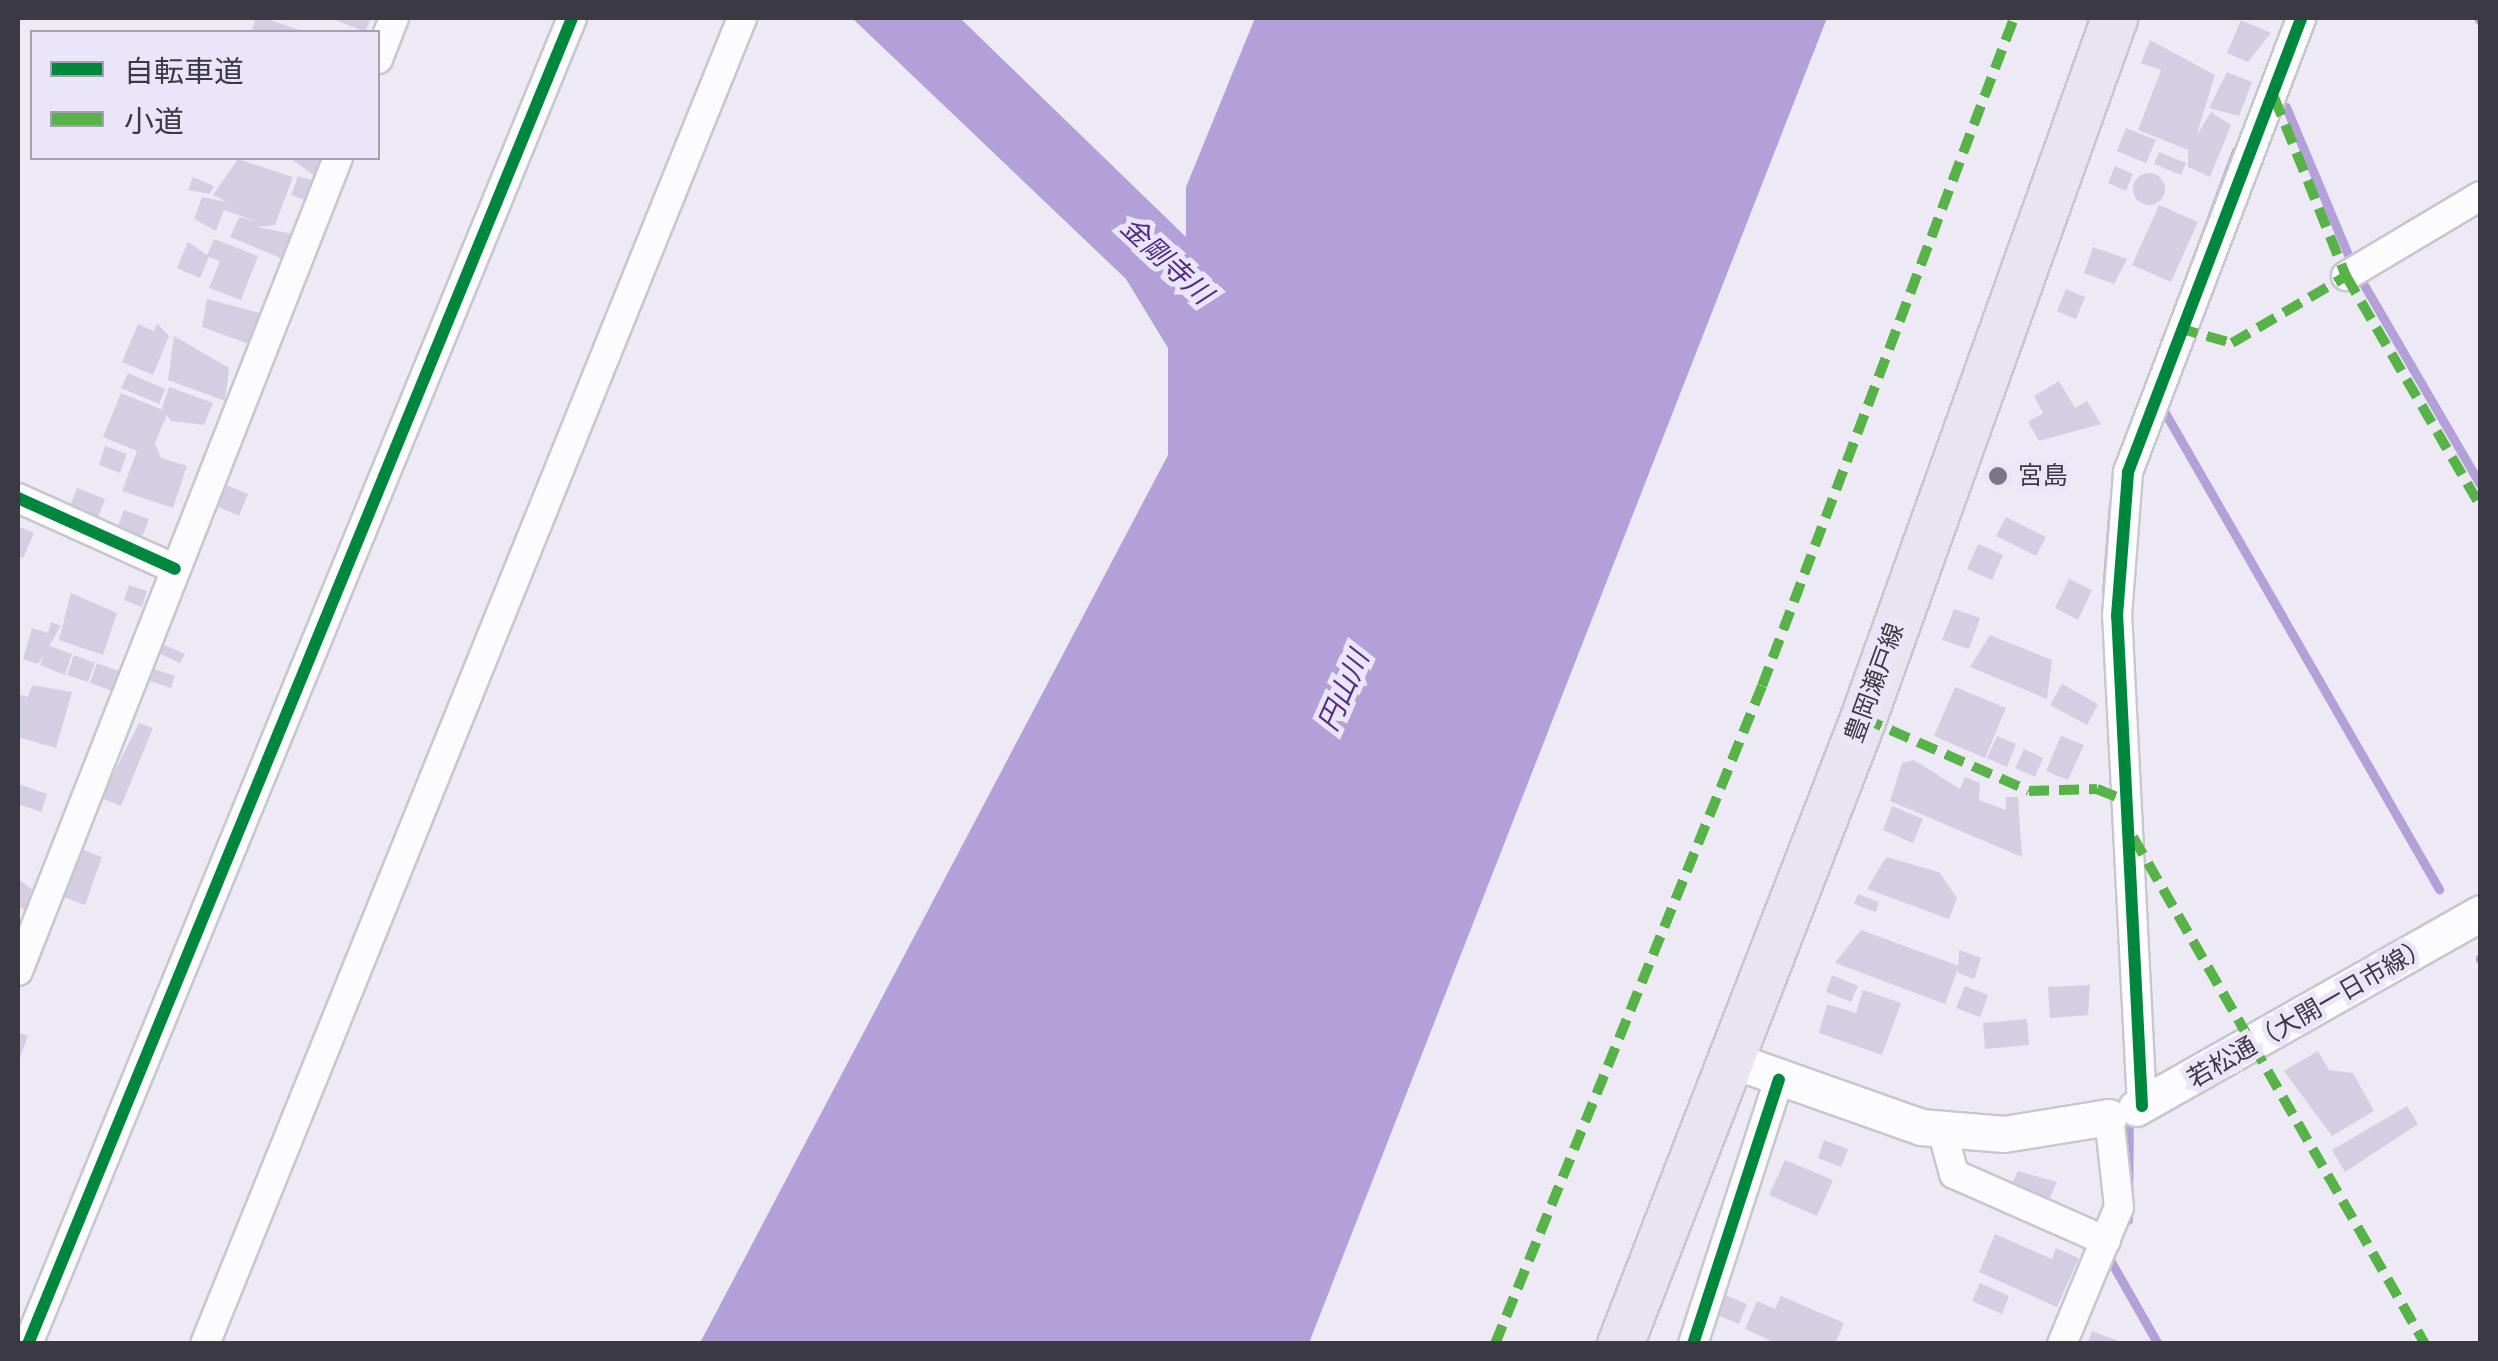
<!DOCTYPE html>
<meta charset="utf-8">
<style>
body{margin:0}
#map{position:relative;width:2498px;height:1361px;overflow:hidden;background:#edeaf5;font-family:"DejaVu Sans","Noto Sans JP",sans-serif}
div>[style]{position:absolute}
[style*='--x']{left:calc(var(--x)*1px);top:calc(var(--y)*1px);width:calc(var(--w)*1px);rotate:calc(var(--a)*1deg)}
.water>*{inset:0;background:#b3a0d8}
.stream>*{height:9px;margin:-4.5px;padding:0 4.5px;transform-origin:4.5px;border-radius:4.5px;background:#b3a0d8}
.building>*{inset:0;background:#d5cee2}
.round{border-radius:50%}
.roads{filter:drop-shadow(2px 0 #c8c6cf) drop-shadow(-2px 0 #c8c6cf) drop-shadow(0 2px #c8c6cf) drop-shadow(0 -2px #c8c6cf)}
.minor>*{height:28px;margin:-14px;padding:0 14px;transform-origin:14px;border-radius:14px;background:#fcfcfe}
.tertiary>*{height:35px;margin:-17.5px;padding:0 17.5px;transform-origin:17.5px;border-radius:17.5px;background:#fcfcfe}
.primary>*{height:45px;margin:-22.5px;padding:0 22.5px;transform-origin:22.5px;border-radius:22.5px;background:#e9e5f0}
.quiet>*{height:10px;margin-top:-5px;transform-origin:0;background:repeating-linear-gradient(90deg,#57b347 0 20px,transparent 0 30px)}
.cycleway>*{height:12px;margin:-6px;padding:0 6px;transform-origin:6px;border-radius:6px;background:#00873e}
.dots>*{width:28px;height:28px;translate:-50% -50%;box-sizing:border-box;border:5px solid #ebe5fa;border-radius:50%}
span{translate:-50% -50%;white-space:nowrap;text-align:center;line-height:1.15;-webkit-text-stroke:10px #ebe5fa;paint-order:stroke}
.poi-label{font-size:25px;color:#3b3941}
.left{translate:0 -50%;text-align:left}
.street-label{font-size:25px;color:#3b3941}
.water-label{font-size:28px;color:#522c86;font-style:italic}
.frame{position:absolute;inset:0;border:20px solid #3b3941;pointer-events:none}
.legend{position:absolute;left:30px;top:30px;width:350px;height:130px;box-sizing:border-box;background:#ebe5fa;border:2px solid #a5a0b0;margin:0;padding:12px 18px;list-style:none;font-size:30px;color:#3b3941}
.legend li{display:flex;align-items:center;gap:20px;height:50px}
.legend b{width:50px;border:2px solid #a5a0b0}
</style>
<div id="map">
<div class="water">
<i style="clip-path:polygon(852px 18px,960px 18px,1186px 237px,1186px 187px,1255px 18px,1827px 18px,1309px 1343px,700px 1343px,1168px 455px,1168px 348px,1126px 279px)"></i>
</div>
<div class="stream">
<i style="--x:2478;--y:18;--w:4;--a:56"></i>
<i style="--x:2286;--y:107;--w:165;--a:67.2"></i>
<i style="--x:2360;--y:278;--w:238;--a:59.8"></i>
<i style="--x:2160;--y:404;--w:560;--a:60.09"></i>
<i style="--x:2118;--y:468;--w:339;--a:-69.6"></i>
<i style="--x:2106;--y:592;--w:89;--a:-85.5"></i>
<i style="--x:2480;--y:958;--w:1;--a:90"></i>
<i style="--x:2128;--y:1220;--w:108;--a:-89.5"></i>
<i style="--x:2110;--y:1260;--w:97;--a:60.3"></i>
</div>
<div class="building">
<i style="clip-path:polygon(256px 18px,264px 18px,306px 32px,251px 32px)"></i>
<i style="clip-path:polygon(331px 18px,371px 18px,365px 32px)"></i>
<i style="clip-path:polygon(2241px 20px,2271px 33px,2248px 62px,2227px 53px)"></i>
<i style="clip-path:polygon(2150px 40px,2215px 75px,2196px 137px,2211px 112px,2231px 125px,2210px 177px,2188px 167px,2188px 150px,2138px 130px,2161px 70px,2141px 63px)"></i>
<i style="clip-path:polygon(2227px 72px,2252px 82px,2239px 116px,2209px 108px)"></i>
<i style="clip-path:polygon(2126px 128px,2156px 140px,2146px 163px,2117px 151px)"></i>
<i style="clip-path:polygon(2159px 152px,2186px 163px,2181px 175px,2154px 164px)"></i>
<i style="clip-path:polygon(290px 158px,322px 158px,325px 159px,316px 177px)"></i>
<i style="clip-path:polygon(238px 159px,293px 177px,275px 225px,257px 227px,293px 234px,283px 259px,230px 237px,239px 217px,258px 222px,224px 210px,216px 231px,194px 219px,202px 197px,227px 202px,213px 195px)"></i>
<i style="clip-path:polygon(2115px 166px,2133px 174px,2126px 191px,2108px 183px)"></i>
<i class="round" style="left:2133px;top:173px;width:32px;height:32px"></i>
<i style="clip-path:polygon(298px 176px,314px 181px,307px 201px,291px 195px)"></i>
<i style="clip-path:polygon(193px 177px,214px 186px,210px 194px,188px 190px)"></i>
<i style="clip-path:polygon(2159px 205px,2198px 222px,2171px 282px,2132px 265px)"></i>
<i style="clip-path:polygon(214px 239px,258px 256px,241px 300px,209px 288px,220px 261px,209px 257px,200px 278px,177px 268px,188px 242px,207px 255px)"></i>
<i style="clip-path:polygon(2093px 247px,2127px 259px,2114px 284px,2084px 273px)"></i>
<i style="clip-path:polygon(2066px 289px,2085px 297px,2076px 319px,2057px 311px)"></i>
<i style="clip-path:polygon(207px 299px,260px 313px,249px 344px,202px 327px)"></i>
<i style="clip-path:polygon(157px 323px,169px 336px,153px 375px,122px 362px,138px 324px,154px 331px)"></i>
<i style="clip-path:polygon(174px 336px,229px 368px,225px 401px,168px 380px)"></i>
<i style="clip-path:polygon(128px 373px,165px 389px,159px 404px,121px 388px)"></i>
<i style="clip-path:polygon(2059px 381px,2075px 408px,2087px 401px,2101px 424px,2039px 441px,2028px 422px,2043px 413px,2034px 396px)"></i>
<i style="clip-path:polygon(169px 387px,213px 403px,204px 425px,171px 421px,162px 408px)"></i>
<i style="clip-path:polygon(121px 393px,168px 412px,155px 443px,161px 458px,187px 466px,173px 508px,122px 491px,137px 451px,103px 437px)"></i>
<i style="clip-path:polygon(105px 446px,127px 454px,120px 473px,99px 465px)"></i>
<i style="clip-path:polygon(224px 484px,248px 494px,239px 516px,216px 506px)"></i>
<i style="clip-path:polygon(77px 488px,105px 499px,95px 525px,67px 514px)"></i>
<i style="clip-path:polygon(124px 510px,149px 519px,142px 537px,117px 528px)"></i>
<i style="clip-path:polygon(2006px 517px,2046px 537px,2036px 556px,1996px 536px)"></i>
<i style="clip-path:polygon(18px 526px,34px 533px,23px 558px,18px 555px)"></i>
<i style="clip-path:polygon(1978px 544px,2003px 555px,1992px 580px,1967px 569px)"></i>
<i style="clip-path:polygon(2069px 579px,2092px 590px,2078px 620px,2055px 608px)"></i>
<i style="clip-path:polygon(129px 585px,147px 591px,142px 607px,124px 600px)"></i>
<i style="clip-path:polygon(71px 593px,117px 613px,103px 655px,59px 640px)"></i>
<i style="clip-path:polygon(1954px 609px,1980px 618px,1969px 649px,1942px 640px)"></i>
<i style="clip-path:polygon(51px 622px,61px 626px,38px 664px,23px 659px,32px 628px,48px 633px)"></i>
<i style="clip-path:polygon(1990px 635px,2052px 660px,2047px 699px,1970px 667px)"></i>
<i style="clip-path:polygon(160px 643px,185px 654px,180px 663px,156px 652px)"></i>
<i style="clip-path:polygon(47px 645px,72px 654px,65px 675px,40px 665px)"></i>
<i style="clip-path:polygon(74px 655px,95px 663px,88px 682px,67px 675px)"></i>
<i style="clip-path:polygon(97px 663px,119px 671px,112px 691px,90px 683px)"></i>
<i style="clip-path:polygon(151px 668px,175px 676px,171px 688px,147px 680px)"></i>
<i style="clip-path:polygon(2062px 684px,2098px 704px,2087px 725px,2050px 705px)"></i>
<i style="clip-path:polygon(32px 685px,72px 692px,56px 748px,18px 737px,18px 694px,28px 697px)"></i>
<i style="clip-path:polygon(1955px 687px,2006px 708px,1985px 758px,1934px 736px)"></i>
<i style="clip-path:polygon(139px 723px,153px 728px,121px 806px,101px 798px)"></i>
<i style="clip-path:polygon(1997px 736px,2016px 744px,2007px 767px,1987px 758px)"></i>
<i style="clip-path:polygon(2061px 736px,2084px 745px,2068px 780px,2046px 771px)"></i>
<i style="clip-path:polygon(2024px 749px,2043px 758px,2035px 777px,2015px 768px)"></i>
<i style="clip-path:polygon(1914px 760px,1960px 789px,1965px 777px,1980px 783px,1979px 800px,2006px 810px,2006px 797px,2018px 797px,2022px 857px,1890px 801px,1902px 763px)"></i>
<i style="clip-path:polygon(19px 784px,47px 794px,41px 812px,18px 804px)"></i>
<i style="clip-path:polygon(1892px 806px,1923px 819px,1913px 843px,1883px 830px)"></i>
<i style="clip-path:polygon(78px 848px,102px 857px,85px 905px,61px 896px)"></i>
<i style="clip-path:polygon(1886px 857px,1939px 872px,1957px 898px,1949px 919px,1867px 889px)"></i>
<i style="clip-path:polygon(18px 879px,32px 889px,25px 910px,18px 907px)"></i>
<i style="clip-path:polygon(1858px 894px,1879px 902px,1876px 912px,1854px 904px)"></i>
<i style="clip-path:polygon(1861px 930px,1959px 966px,1945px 1004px,1835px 963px)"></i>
<i style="clip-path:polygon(1959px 950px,1981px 958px,1974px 979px,1958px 973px)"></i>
<i style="clip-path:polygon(1832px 975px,1858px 986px,1851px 1002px,1826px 992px)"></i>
<i style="clip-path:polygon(2090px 985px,2088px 1015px,2050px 1018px,2048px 987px)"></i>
<i style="clip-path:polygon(1965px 986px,1988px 995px,1980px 1017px,1956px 1008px)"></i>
<i style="clip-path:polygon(1863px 990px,1901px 1003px,1882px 1055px,1819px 1033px,1827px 1004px,1856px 1013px)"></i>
<i style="clip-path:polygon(2027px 1019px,2029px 1045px,1985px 1049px,1983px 1023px)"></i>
<i style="clip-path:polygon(18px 1032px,28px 1036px,18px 1062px)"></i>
<i style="clip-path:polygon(2318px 1051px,2329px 1070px,2353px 1073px,2374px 1111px,2332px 1136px,2284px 1071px)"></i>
<i style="clip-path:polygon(2407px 1106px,2418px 1124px,2345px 1172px,2332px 1150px)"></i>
<i style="clip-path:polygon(1824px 1140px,1848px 1149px,1841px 1167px,1818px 1158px)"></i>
<i style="clip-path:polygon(1785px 1160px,1833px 1180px,1817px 1216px,1769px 1195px)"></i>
<i style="clip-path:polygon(2018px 1171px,2057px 1182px,2048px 1202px,2011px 1186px)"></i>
<i style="clip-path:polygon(1995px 1234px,2052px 1259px,2056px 1248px,2079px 1258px,2057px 1307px,1979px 1272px)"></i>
<i style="clip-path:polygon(1980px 1283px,2009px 1296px,2002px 1314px,1972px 1301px)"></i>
<i style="clip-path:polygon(1725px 1295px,1747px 1304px,1739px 1324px,1717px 1315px)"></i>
<i style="clip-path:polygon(1781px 1296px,1844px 1323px,1835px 1344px,1778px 1344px,1745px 1329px,1757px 1301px,1775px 1309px)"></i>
<i style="clip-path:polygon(2092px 1331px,2124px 1343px,2124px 1344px,2087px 1344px)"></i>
</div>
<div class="roads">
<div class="minor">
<i style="--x:378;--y:59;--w:44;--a:-68.7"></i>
<i style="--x:2346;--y:276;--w:156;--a:-30.8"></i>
<i style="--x:18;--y:498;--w:172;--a:24.3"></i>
<i style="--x:18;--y:971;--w:874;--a:-68.52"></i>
<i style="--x:2142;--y:1106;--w:491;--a:-92.9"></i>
<i style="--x:2117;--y:616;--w:144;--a:-85.6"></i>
<i style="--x:2128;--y:472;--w:486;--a:-69.1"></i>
<i style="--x:1942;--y:1130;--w:46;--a:74.7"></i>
<i style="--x:1954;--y:1174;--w:166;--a:23.8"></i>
<i style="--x:28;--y:1344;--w:1433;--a:-67.69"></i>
<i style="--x:205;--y:1344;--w:1431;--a:-67.95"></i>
<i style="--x:1693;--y:1344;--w:278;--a:-72"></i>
<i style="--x:2062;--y:1344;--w:148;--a:-67.4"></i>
<i style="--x:2119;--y:1207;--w:91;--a:-96.3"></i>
</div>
<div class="tertiary">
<i style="--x:1729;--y:1059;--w:204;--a:19.5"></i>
<i style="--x:1921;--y:1127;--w:83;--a:4.8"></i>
<i style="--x:2004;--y:1134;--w:106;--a:-9.2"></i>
<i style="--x:2136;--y:1108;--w:395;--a:-29.5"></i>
</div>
<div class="primary">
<i style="--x:1620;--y:1344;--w:672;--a:-68.78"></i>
<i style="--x:1863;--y:718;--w:744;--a:-70.27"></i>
</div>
</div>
<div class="quiet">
<i style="--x:2274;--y:97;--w:193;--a:68.1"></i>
<i style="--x:2346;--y:276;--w:265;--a:59.7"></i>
<i style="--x:2178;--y:328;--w:56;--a:15.5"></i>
<i style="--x:2232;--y:343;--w:132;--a:-30.4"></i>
<i style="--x:1863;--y:718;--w:181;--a:23.7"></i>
<i style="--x:2029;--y:791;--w:68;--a:-1.7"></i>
<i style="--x:2097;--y:789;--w:31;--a:22"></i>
<i style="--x:2133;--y:837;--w:585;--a:60.06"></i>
<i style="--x:1495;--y:1344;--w:710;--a:-67.91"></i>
<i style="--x:1762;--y:686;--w:714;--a:-69.33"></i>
</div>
<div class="cycleway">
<i style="--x:18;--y:498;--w:172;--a:24.3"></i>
<i style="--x:2142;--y:1106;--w:491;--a:-92.9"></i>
<i style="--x:2117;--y:616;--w:144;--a:-85.6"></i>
<i style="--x:2128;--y:472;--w:486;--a:-69.1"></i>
<i style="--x:28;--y:1344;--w:1433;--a:-67.69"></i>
<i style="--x:1693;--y:1344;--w:278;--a:-72"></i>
</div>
<div class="dots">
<i style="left:1998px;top:476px;background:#797780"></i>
</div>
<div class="poi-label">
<span class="left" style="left:2018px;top:476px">宮島</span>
</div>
<div class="street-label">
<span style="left:1875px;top:683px;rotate:-70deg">豊岡瀬戸線</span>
<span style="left:2309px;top:1013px;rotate:-30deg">若松通（大開一日市線）</span>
</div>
<div class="water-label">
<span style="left:1166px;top:261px;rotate:43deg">金剛寺川</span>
<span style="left:1344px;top:691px;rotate:-66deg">円山川</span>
</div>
<div class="frame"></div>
<ul class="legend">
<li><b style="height:12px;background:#00873e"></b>自転車道</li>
<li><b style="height:12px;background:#57b347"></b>小道</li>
</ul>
</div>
